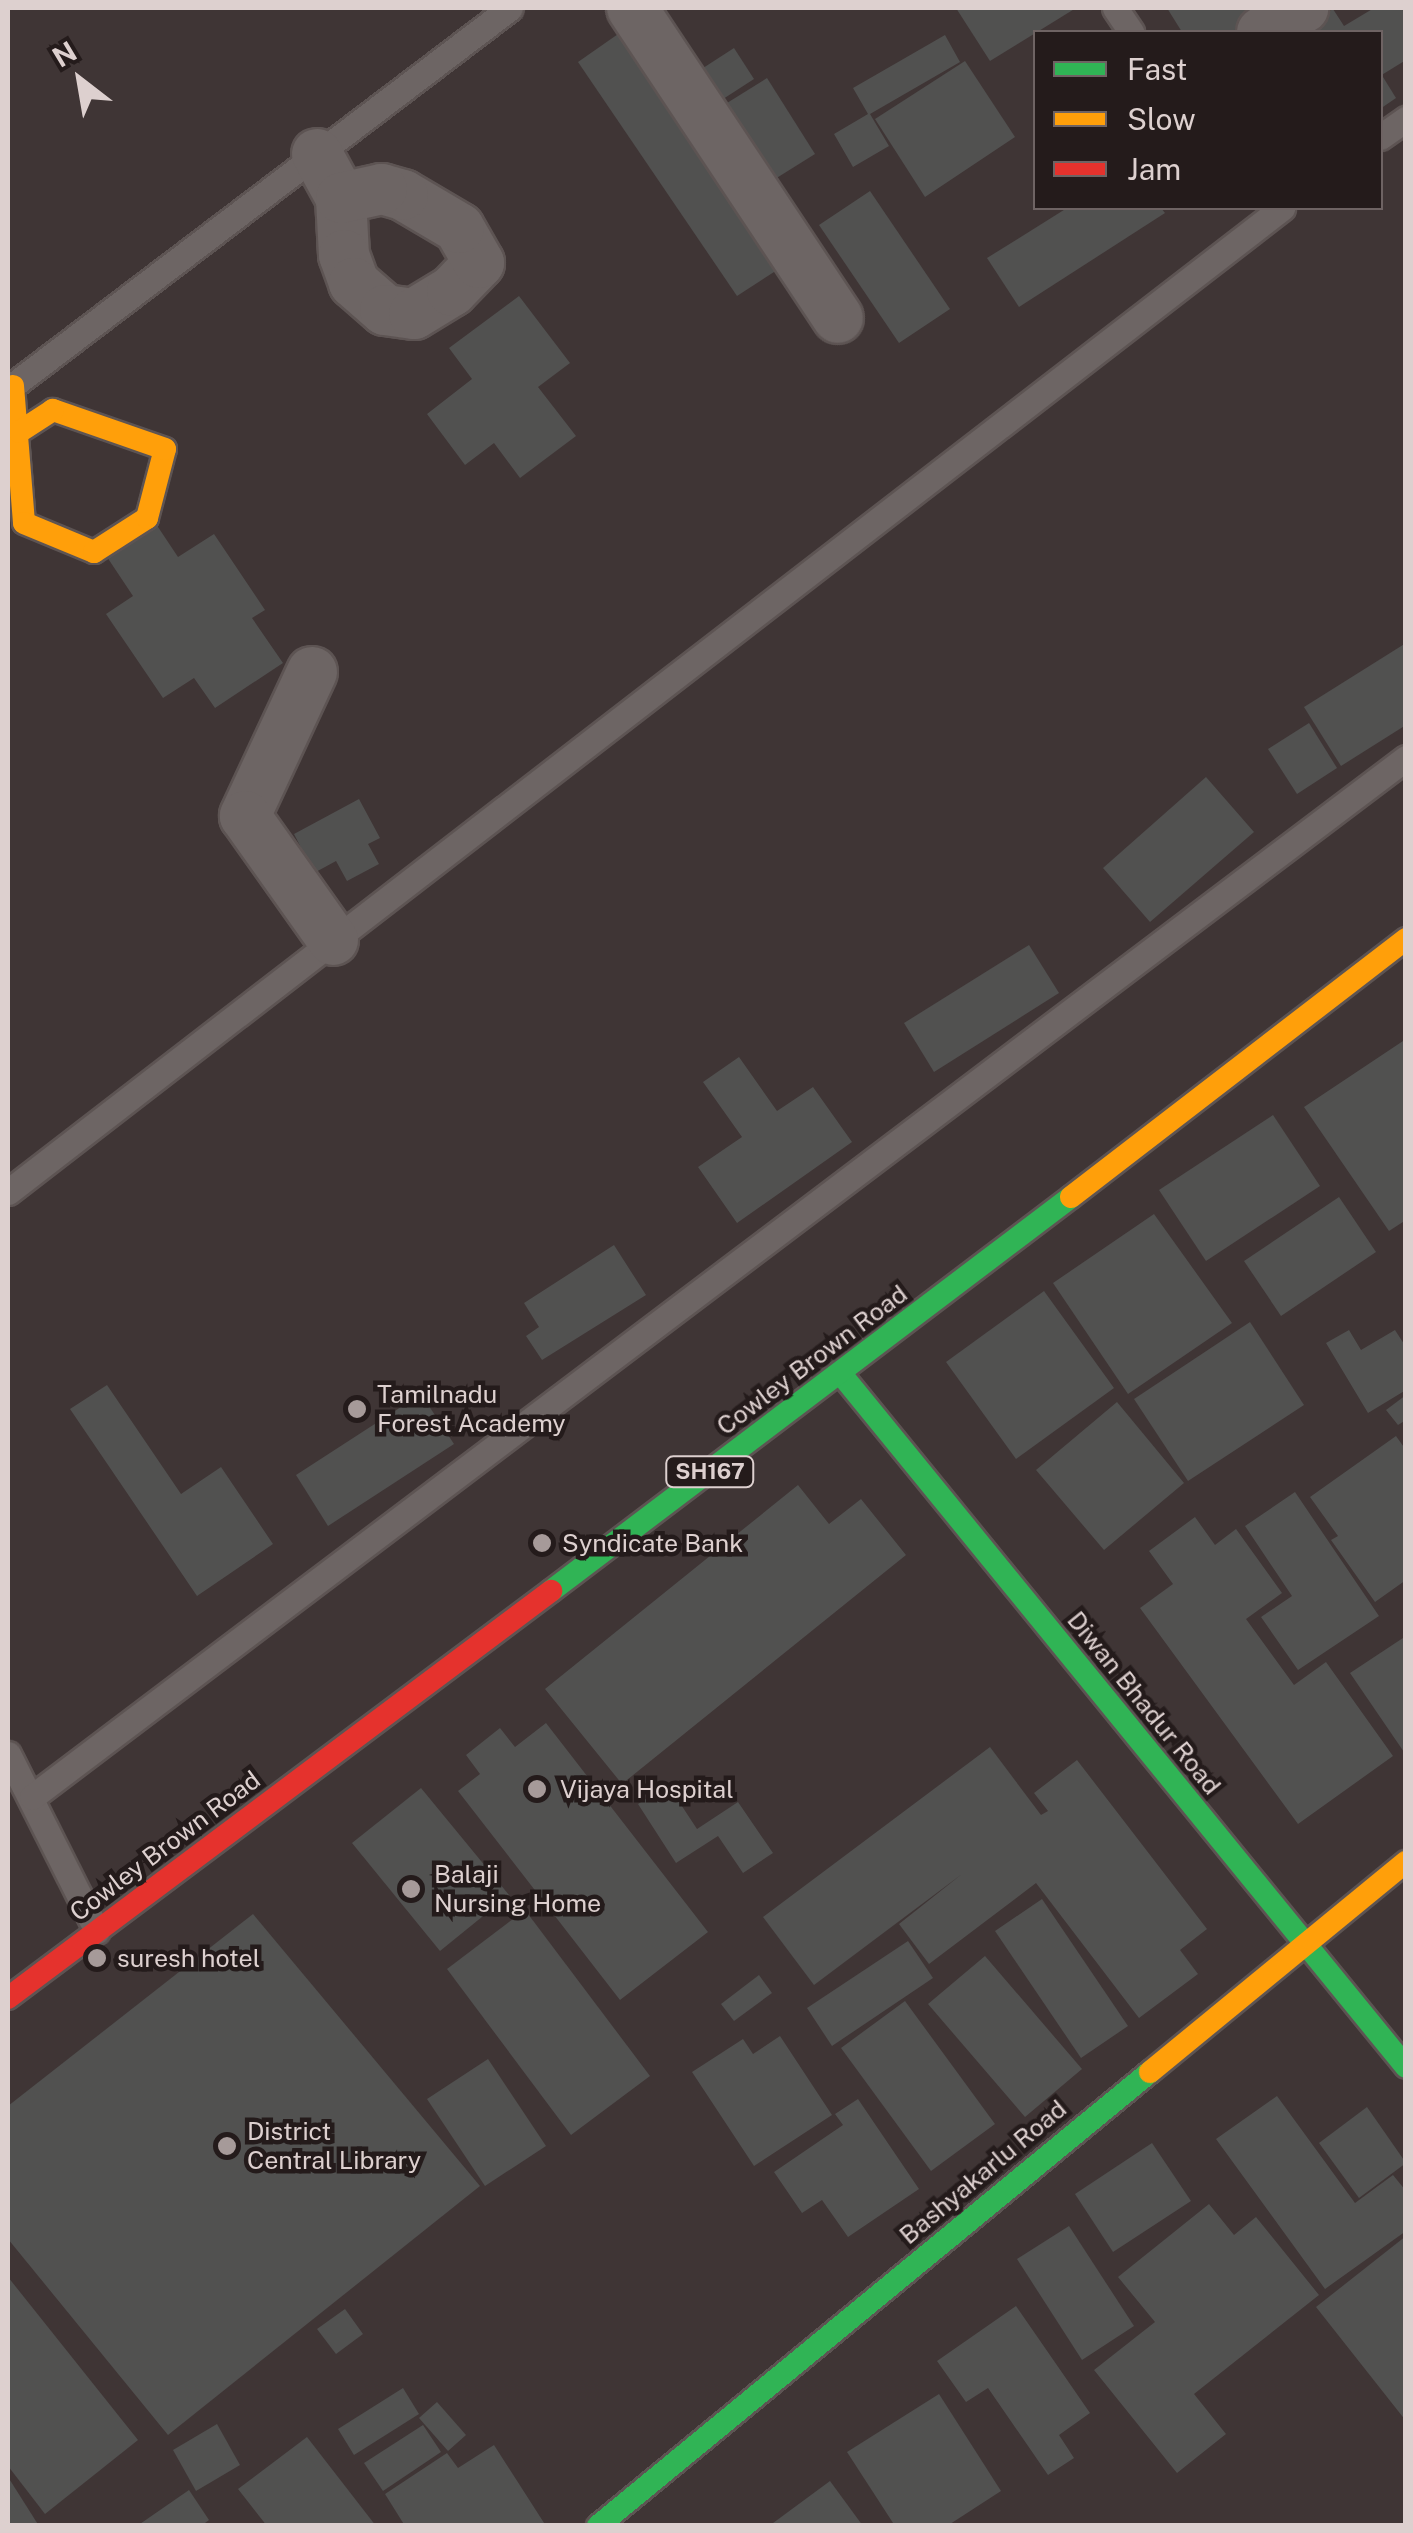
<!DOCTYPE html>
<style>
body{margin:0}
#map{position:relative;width:1413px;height:2533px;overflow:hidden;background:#3f3535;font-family:"Public Sans",sans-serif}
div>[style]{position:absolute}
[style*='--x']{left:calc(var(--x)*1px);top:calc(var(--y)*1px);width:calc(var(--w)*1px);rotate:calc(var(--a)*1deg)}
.building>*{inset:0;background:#515150}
.roads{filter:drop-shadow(2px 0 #5d5453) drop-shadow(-2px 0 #5d5453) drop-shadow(0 2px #5d5453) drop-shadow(0 -2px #5d5453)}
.lane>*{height:25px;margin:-12.5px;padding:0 12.5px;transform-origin:12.5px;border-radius:12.5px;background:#6d6564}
.street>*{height:50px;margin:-25px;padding:0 25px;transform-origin:25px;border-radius:25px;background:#6d6564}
.fast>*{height:22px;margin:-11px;padding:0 11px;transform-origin:11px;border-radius:11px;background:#30b455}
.slow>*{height:22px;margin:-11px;padding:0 11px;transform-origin:11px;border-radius:11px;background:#ff9f0a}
.jam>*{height:22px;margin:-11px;padding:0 11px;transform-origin:11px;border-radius:11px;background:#e5322d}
.dots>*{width:28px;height:28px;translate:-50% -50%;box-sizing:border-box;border:5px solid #241b1b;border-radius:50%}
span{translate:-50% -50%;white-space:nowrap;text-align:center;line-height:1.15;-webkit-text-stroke:9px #241b1b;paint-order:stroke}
.shield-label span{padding:2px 8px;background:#241b1b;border:2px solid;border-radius:8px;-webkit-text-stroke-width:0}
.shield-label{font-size:22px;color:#ddd0cf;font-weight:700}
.street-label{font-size:25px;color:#ddd0cf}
.poi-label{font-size:25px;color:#ddd0cf}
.left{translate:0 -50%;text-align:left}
.frame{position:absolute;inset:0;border:10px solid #ddd0cf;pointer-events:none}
.legend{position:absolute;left:1033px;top:30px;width:350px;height:180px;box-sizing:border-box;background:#241b1b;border:2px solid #6e6363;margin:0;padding:12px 18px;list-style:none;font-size:30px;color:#ddd0cf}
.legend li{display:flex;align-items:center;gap:20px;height:50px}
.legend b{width:50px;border:2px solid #6e6363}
.north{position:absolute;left:30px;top:30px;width:100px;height:100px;-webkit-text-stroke:8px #241b1b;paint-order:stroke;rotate:329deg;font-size:28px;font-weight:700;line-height:40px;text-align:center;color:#ddd0cf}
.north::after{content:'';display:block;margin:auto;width:35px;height:45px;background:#ddd0cf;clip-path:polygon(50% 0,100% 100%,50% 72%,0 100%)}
</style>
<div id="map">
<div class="building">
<i style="clip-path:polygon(956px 8px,1076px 8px,990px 61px)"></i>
<i style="clip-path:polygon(1167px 8px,1288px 8px,1247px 32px,1182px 32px)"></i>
<i style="clip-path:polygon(1374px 8px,1401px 8px,1406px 14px,1406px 60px,1380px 76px,1380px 32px,1295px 32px,1333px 9px,1344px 26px)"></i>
<i style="clip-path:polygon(631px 25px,791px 261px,737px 296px,578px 62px)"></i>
<i style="clip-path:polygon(945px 35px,960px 62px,870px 114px,889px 146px,853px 167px,834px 134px,868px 114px,853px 88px)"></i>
<i style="clip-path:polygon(734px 48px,754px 79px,720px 101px,700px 70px)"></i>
<i style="clip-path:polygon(965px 61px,1015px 137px,925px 197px,875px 119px)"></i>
<i style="clip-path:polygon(1383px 77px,1396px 98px,1380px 109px,1380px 79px)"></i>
<i style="clip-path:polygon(767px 78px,815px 154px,775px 179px,727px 103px)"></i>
<i style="clip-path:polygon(870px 191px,950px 309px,899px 343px,819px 225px)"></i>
<i style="clip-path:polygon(1067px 208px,1161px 208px,1165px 213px,1019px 307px,987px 258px)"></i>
<i style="clip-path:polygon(519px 296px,570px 363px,538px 387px,576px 436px,520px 478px,494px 443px,465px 465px,427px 414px,472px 379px,449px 348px)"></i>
<i style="clip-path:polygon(156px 524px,178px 557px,214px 534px,265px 610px,252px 618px,283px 663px,215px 708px,194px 678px,163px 698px,106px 614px,133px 596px,107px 557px)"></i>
<i style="clip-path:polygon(1406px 643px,1406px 725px,1341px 766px,1304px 707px)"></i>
<i style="clip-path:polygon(1309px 723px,1337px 768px,1297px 794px,1268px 749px)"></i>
<i style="clip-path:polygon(1206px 777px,1254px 832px,1150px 922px,1103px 868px)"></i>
<i style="clip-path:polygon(359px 799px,380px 838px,368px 844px,379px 864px,347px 881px,336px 861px,314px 873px,294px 834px)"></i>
<i style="clip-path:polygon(1029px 945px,1059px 993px,934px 1072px,904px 1023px)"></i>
<i style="clip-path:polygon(1406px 1039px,1406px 1220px,1389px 1231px,1304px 1107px)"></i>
<i style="clip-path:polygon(739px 1057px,777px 1111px,813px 1087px,852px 1142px,737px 1223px,698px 1167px,742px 1137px,703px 1082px)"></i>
<i style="clip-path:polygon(1273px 1115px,1320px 1186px,1206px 1261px,1159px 1190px)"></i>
<i style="clip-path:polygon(1339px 1197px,1376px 1252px,1281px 1316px,1244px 1261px)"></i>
<i style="clip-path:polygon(1154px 1214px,1232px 1323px,1128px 1394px,1053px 1283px)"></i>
<i style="clip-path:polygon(614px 1245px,646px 1295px,542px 1360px,526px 1336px,539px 1327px,524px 1303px)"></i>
<i style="clip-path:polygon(1044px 1291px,1114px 1388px,1016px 1459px,946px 1362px)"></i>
<i style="clip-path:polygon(1250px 1322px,1304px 1405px,1188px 1481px,1134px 1399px)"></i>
<i style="clip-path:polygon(1349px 1330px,1361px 1350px,1395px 1330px,1406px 1347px,1406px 1390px,1368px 1413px,1326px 1343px)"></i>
<i style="clip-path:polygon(107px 1385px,181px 1494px,221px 1467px,273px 1544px,197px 1596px,70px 1409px)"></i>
<i style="clip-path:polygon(421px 1394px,454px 1444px,328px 1526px,296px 1475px)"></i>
<i style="clip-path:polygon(1406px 1395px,1406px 1420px,1398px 1425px,1386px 1410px)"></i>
<i style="clip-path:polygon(1117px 1402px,1184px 1483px,1104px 1550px,1036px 1470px)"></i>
<i style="clip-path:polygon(1396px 1436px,1406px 1450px,1406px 1580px,1375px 1602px,1331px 1540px,1338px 1536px,1310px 1497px)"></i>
<i style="clip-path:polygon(798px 1485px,829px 1524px,861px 1499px,906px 1555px,622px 1784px,545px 1689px)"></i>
<i style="clip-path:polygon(1295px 1492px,1379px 1616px,1298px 1670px,1261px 1617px,1292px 1596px,1245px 1526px)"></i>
<i style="clip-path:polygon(1195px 1517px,1215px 1545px,1236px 1529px,1282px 1593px,1246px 1619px,1294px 1685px,1326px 1662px,1393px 1756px,1298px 1824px,1140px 1608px,1173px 1584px,1149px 1551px)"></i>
<i style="clip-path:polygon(1406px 1636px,1406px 1755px,1350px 1673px)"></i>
<i style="clip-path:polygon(546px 1723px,708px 1932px,620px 2000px,458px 1791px,480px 1774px,466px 1755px,500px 1728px,515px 1747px)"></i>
<i style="clip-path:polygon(990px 1747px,1041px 1815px,1048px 1811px,1034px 1793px,1077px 1760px,1207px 1929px,1180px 1950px,1198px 1974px,1139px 2018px,1036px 1883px,929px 1964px,899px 1924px,962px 1874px,814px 1985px,763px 1917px)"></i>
<i style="clip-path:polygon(668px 1785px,697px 1829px,738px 1802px,773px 1853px,743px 1873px,718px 1836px,676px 1863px,638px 1804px)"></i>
<i style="clip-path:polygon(421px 1788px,509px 1895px,440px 1951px,352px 1843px)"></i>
<i style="clip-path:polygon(1042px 1899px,1128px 2026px,1081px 2058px,995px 1931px)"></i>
<i style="clip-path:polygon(525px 1910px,650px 2076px,571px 2135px,447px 1969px)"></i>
<i style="clip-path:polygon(253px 1914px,480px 2186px,168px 2435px,8px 2239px,8px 2106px)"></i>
<i style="clip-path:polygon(908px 1941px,933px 1978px,832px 2046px,807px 2008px)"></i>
<i style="clip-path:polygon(985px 1956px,1082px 2069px,1025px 2117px,928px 2004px)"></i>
<i style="clip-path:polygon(759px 1975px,772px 1993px,734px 2021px,721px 2004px)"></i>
<i style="clip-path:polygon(905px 2001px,995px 2124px,931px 2171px,841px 2048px)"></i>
<i style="clip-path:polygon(780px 2036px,832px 2115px,754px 2166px,692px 2072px,743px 2039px,753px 2054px)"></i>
<i style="clip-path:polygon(488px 2059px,546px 2146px,485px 2186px,427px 2099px)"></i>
<i style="clip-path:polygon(1277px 2096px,1355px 2203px,1393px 2175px,1406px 2191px,1406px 2231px,1325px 2289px,1216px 2139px)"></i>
<i style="clip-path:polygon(858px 2099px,919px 2189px,848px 2237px,822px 2200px,802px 2213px,774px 2172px,843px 2125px,835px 2114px)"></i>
<i style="clip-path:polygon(1367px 2107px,1406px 2163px,1359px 2198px,1319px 2143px)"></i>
<i style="clip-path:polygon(1152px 2143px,1191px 2201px,1113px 2252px,1075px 2194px)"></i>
<i style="clip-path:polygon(1209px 2204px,1234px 2235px,1256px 2217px,1319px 2295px,1194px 2394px,1226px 2434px,1177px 2473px,1094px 2370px,1155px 2322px,1118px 2277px)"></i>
<i style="clip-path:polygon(1069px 2226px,1134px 2326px,1082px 2360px,1017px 2259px)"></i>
<i style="clip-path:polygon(1406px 2236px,1406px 2421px,1316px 2307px)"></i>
<i style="clip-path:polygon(8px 2277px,138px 2440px,45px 2514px,8px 2466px)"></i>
<i style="clip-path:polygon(1016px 2306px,1090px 2413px,1059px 2435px,1074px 2458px,1048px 2475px,988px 2388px,966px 2402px,937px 2361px)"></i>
<i style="clip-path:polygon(345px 2309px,363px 2334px,336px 2354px,317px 2329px)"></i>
<i style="clip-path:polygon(403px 2388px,419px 2414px,354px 2455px,338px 2429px)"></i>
<i style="clip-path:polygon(939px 2394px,1001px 2491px,947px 2526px,895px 2526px,847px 2452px)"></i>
<i style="clip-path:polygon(437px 2402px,466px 2435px,448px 2451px,419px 2418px)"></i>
<i style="clip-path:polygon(217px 2424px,240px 2465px,196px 2491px,173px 2450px)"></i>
<i style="clip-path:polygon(423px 2425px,441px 2452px,383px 2491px,364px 2463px)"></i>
<i style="clip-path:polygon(307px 2437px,376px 2526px,267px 2526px,238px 2489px)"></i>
<i style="clip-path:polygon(494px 2445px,546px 2526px,405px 2526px,385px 2494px,447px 2453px,458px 2468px)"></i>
<i style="clip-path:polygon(8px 2477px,39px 2526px,8px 2526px)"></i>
<i style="clip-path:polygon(830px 2481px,863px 2526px,769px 2526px)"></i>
<i style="clip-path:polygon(189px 2490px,209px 2520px,201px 2526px,137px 2526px)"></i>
</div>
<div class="roads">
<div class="lane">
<i style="--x:1115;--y:8;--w:29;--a:56"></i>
<i style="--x:1380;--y:137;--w:32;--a:-35"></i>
<i style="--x:8;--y:389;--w:630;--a:-37.2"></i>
<i style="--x:8;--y:1192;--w:1610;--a:-37.68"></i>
<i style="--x:8;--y:1754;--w:198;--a:63.3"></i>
<i style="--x:32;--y:1797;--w:1723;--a:-37.1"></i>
</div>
<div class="street">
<i style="--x:632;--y:8;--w:372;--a:56.4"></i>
<i style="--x:1262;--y:32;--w:48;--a:-30.3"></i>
<i style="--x:317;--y:154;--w:50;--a:61.4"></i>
<i style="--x:341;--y:198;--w:57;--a:87"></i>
<i style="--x:344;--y:255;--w:30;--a:70"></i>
<i style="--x:354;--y:283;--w:41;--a:41.1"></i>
<i style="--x:385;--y:310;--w:29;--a:8"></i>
<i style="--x:414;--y:314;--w:44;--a:-31.2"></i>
<i style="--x:452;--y:291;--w:39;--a:-46"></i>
<i style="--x:479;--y:263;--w:40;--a:-119.7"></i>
<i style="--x:459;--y:228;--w:65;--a:-149.5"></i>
<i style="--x:403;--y:195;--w:22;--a:-164"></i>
<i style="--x:382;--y:189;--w:42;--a:167.6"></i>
<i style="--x:312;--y:672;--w:159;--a:115"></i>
<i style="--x:245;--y:816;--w:152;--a:54.6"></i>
</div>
<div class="fast">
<i style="--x:841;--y:1374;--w:894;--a:50.81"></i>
<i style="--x:551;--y:1591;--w:652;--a:-37.15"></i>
<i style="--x:598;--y:2526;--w:715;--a:-39.44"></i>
</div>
<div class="slow">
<i style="--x:13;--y:386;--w:137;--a:85.4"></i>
<i style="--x:24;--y:523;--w:76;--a:22.5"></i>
<i style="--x:94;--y:552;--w:63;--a:-32.7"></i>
<i style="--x:147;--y:518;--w:71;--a:-75.4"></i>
<i style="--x:165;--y:449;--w:119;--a:-160.8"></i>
<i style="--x:53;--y:410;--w:40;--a:147.1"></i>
<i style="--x:1071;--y:1197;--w:423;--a:-37.6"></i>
<i style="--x:1150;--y:2072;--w:331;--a:-39.4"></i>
</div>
<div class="jam">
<i style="--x:8;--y:1998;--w:679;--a:-36.85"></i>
</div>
</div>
<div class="dots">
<i style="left:357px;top:1409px;background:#a69a99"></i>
<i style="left:542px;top:1543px;background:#a69a99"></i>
<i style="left:537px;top:1789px;background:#a69a99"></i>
<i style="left:411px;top:1889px;background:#a69a99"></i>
<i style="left:97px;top:1958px;background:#a69a99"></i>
<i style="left:227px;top:2146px;background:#a69a99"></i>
</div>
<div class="shield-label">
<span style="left:710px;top:1472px">SH167</span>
</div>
<div class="street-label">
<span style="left:812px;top:1360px;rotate:-37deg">Cowley Brown Road</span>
<span style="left:1144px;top:1703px;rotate:51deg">Diwan Bhadur Road</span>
<span style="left:165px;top:1846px;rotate:-37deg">Cowley Brown Road</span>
<span style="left:983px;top:2172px;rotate:-40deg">Bashyakarlu Road</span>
</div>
<div class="poi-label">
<span class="left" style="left:377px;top:1409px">Tamilnadu<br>Forest Academy</span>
<span class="left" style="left:562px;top:1543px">Syndicate Bank</span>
<span class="left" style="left:560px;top:1789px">Vijaya Hospital</span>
<span class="left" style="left:434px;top:1889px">Balaji<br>Nursing Home</span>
<span class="left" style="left:117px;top:1958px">suresh hotel</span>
<span class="left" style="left:247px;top:2146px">District<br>Central Library</span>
</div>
<div class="frame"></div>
<ul class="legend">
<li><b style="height:12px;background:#30b455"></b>Fast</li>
<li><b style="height:12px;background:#ff9f0a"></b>Slow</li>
<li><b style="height:12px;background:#e5322d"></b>Jam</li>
</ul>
<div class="north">N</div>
</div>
